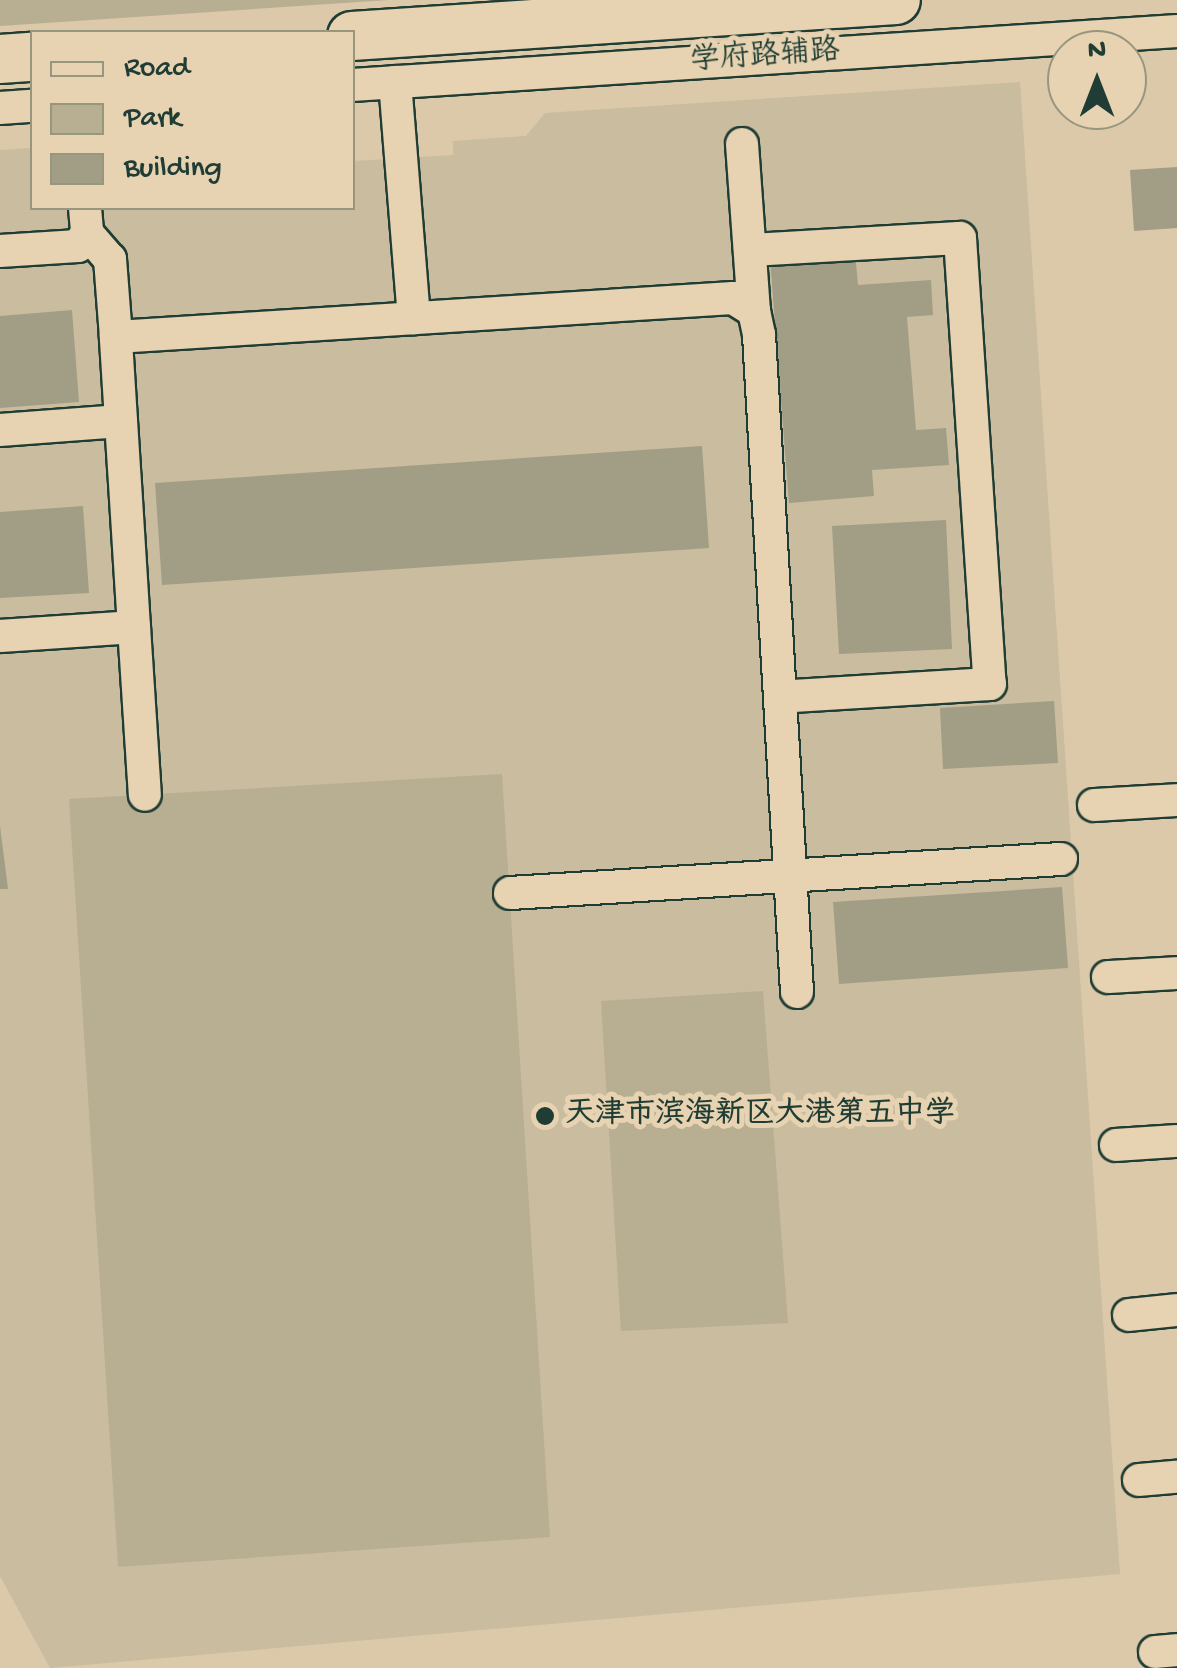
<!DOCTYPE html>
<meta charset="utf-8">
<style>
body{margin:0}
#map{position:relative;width:1177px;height:1668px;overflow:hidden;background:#dbc9aa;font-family:"Gochi Hand","LXGW WenKai TC",sans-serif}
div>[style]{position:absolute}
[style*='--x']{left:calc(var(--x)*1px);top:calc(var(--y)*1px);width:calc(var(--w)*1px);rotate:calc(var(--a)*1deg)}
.built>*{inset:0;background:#cabc9f}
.green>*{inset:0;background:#b8af93}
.building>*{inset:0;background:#a19e85}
.roads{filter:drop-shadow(2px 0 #1f3d34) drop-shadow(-2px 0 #1f3d34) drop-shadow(0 2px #1f3d34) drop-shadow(0 -2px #1f3d34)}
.minor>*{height:32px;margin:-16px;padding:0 16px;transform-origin:16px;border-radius:16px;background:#e7d2b1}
.highway>*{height:48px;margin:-24px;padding:0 24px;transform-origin:24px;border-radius:24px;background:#e7d2b1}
.dots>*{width:28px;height:28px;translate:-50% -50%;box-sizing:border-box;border:5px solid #e7d2b1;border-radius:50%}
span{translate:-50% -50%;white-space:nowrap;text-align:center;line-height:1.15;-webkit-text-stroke:10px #e7d2b1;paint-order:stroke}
.street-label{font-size:30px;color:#1f3d34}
.poi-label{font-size:30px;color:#1f3d34;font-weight:700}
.left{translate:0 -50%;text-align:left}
.legend{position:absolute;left:30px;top:30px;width:325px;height:180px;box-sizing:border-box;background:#e7d2b1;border:2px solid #97967f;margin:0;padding:12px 18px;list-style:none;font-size:30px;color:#1f3d34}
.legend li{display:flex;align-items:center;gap:20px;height:50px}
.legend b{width:50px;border:2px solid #97967f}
.north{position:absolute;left:1047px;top:30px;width:100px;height:100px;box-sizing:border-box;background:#e7d2b1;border:2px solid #97967f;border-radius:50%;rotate:0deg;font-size:28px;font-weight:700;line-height:40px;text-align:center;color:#1f3d34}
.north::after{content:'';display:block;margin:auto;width:35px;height:45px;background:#1f3d34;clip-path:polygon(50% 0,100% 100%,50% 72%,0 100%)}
</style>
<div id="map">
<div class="built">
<i style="clip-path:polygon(1020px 82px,1120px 1574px,50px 1668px,0 1576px,0 150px,32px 148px,32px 208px,352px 208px,353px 145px,354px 161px,453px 155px,453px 141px,526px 136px,545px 113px)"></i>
</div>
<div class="green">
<i style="clip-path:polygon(0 0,389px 0,0 26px)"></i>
<i style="clip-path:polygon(502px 774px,550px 1537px,118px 1567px,69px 799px)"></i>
<i style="clip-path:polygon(763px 991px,788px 1323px,621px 1331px,601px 1001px)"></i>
</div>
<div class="building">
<i style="clip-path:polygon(1177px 167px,1177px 228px,1134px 231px,1130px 170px)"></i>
<i style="clip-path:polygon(855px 252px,858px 285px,931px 280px,933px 315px,907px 317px,916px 430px,946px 428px,949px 465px,872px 470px,874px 496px,789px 503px,770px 259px)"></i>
<i style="clip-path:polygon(72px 310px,79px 402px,0 408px,0 316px)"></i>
<i style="clip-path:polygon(702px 446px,709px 548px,162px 585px,155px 483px)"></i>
<i style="clip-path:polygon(83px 506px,89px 593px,0 598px,0 512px)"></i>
<i style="clip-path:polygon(946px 520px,952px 649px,839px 654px,832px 526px)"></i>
<i style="clip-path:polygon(1054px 701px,1058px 763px,943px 769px,940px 708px)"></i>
<i style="clip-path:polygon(0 826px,8px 889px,0 889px)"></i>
<i style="clip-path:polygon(1062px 887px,1068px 968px,839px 984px,833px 902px)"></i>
</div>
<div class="roads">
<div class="minor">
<i style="--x:395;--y:82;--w:237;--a:85.4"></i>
<i style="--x:352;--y:85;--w:827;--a:-3.74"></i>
<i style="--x:0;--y:108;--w:32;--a:-4"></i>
<i style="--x:742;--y:144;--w:167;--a:85.9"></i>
<i style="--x:85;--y:208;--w:25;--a:85"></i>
<i style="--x:87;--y:233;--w:35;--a:49"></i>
<i style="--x:110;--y:259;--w:78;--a:85.6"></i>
<i style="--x:750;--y:250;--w:210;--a:-3.3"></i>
<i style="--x:960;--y:238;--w:447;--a:86.2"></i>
<i style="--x:990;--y:684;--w:210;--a:176.5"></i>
<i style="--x:0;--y:251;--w:78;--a:-3.7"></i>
<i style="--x:78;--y:246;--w:16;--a:-55"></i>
<i style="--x:0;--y:430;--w:121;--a:-4.3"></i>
<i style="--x:134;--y:627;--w:168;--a:86.3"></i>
<i style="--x:0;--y:636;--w:134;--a:-3.8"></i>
<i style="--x:134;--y:627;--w:291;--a:-93.6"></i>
<i style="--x:116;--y:337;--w:618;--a:-3.62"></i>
<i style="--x:733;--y:298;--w:25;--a:32"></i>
<i style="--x:754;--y:311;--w:25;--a:78"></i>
<i style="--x:759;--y:335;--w:658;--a:86.69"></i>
<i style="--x:1094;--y:805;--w:83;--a:-3.4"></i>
<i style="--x:510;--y:893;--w:552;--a:-3.53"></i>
<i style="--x:1108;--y:977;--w:69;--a:-3.3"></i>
<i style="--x:1116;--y:1145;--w:61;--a:-3.8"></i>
<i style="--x:1129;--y:1315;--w:48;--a:-5.9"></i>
<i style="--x:1139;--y:1480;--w:38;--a:-5"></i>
<i style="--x:1155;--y:1652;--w:22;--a:-5"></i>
</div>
<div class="highway">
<i style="--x:352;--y:36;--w:545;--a:-3.79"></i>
<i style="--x:0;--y:59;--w:32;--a:-4"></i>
</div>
</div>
<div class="dots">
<i style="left:545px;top:1116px;background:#1f3d34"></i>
</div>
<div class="street-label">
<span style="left:765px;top:58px;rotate:-4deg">学府路辅路</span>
</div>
<div class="poi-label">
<span class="left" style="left:565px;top:1116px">天津市滨海新区大港第五中学</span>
</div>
<ul class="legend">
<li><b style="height:12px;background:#e7d2b1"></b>Road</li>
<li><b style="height:28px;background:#b8af93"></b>Park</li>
<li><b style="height:28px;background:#a19e85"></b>Building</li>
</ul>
<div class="north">N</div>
</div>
